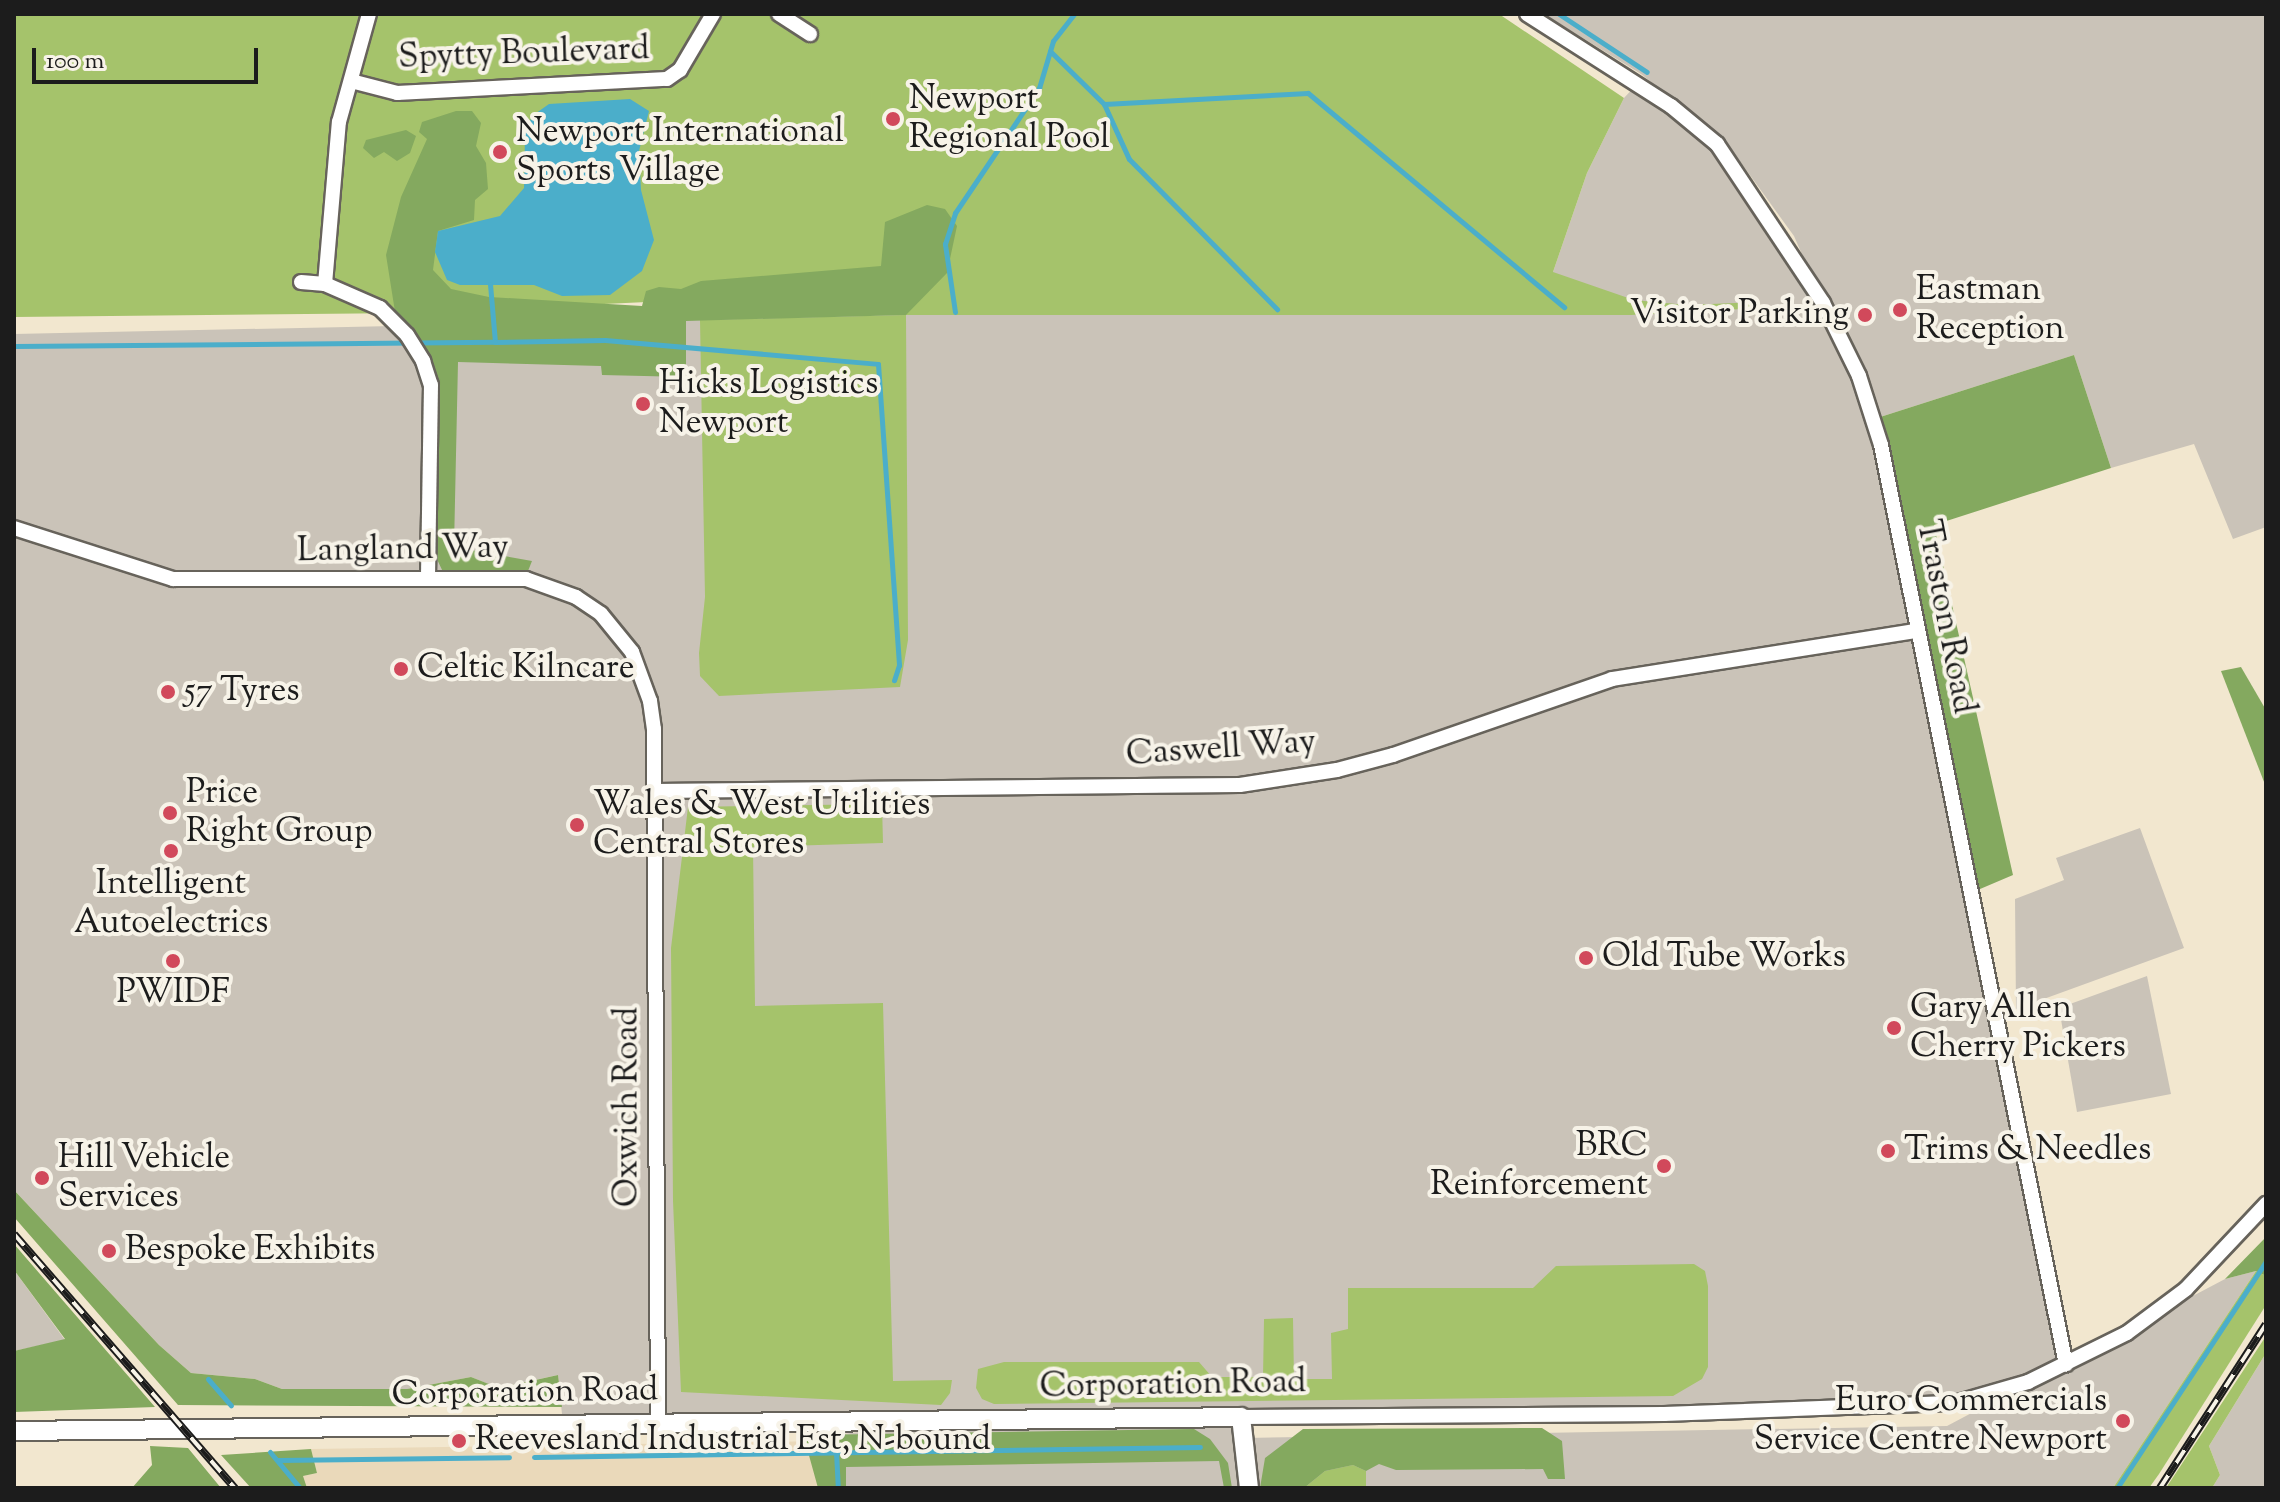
<!DOCTYPE html>
<style>
body{margin:0}
#map{position:relative;width:2280px;height:1502px;overflow:hidden;background:#f2e7cf;font-family:"Sorts Mill Goudy",serif}
div>[style]{position:absolute}
[style*='--x']{left:calc(var(--x)*1px);top:calc(var(--y)*1px);width:calc(var(--w)*1px);rotate:calc(var(--a)*1deg)}
.built>*{inset:0;background:#ead9ba}
.industrial>*{inset:0;background:#cac3b8}
.green>*{inset:0;background:#a5c36b}
.forest>*{inset:0;background:#84a95f}
.water>*{inset:0;background:#4baeca}
.stream>*{height:5px;margin:-2.5px;padding:0 2.5px;transform-origin:2.5px;border-radius:2.5px;background:#4baeca}
.roads{filter:drop-shadow(2px 0 #67635b) drop-shadow(-2px 0 #67635b) drop-shadow(0 2px #67635b) drop-shadow(0 -2px #67635b)}
.minor>*{height:14px;margin:-7px;padding:0 7px;transform-origin:7px;border-radius:7px;background:#fff}
.tertiary>*{height:18px;margin:-9px;padding:0 9px;transform-origin:9px;border-radius:9px;background:#fff}
.rail>*{height:8px;margin-top:-4px;transform-origin:0;background:repeating-linear-gradient(90deg,#f7f3e8 0 15px,#1c1c1c 0 30px);box-sizing:border-box;border-block:2px solid #1c1c1c}
.dots>*{width:22px;height:22px;translate:-50% -50%;box-sizing:border-box;border:4px solid #f7f3e8;border-radius:50%}
span{translate:-50% -50%;white-space:nowrap;text-align:center;line-height:1.15;-webkit-text-stroke:8px #f7f3e8;paint-order:stroke}
.street-label{font-size:34px;color:#1c1c1c}
.poi-label{font-size:34px;color:#1c1c1c}
.left{translate:0 -50%;text-align:left}
.right{translate:-100% -50%;text-align:right}
.frame{position:absolute;inset:0;border:16px solid #1c1c1c;pointer-events:none}
.scale{position:absolute;left:32px;top:48px;width:226px;height:36px;box-sizing:border-box;border:4px solid #1c1c1c;border-top:0;padding-left:10px;font-size:24px;line-height:28px;white-space:nowrap;color:#1c1c1c;-webkit-text-stroke:6px #f7f3e8;paint-order:stroke}
</style>
<div id="map">
<div class="built">
<i style="clip-path:polygon(829px 1441px,832px 1488px,307px 1488px,303px 1482px,303px 1476px,317px 1473px,311px 1449px)"></i>
</div>
<div class="industrial">
<i style="clip-path:polygon(evenodd,1544px 14px,2266px 14px,2266px 527px,2233px 539px,2194px 444px,2111px 468px,2074px 355px,1874px 419px,2066px 1363px,2225px 1279px,2256px 1271px,2113px 1488px,838px 1488px,835px 1435px,951px 1421px,562px 1414px,558px 1375px,498px 1388px,471px 1377px,407px 1389px,282px 1389px,255px 1379px,191px 1373px,159px 1345px,14px 1190px,14px 334px,906px 315px,1553px 272px,1587px 173px,1624px 98px,1638px 83px,1697px 125px,1820px 296px,1794px 236px,1726px 142px,1641px 74px,1544px 14px,2030px 1382px,1947px 1426px,1245px 1438px,1242px 1417px,1955px 1403px,2030px 1382px)"></i>
<i style="clip-path:polygon(2140px 828px,2184px 948px,2016px 1009px,2015px 899px,2064px 880px,2056px 858px)"></i>
<i style="clip-path:polygon(2147px 976px,2171px 1094px,2077px 1112px,2059px 1008px)"></i>
<i style="clip-path:polygon(14px 1270px,65px 1340px,14px 1351px)"></i>
<i style="clip-path:polygon(2266px 1353px,2266px 1488px,2212px 1488px,2220px 1475px,2209px 1446px)"></i>
</div>
<div class="green">
<i style="clip-path:polygon(14px 14px,1499px 14px,1624px 98px,1587px 173px,1553px 272px,1634px 300px,1687px 305px,1759px 302px,1762px 308px,1631px 315px,906px 315px,908px 640px,900px 687px,719px 696px,700px 676px,699px 653px,705px 597px,700px 320px,906px 315px,901px 290px,410px 313px,14px 317px)"></i>
<i style="clip-path:polygon(882px 804px,883px 843px,753px 847px,755px 1006px,883px 1003px,893px 1381px,952px 1380px,950px 1393px,941px 1405px,681px 1392px,673px 1201px,671px 948px,688px 807px)"></i>
<i style="clip-path:polygon(1694px 1264px,1705px 1271px,1708px 1286px,1708px 1367px,1702px 1379px,1673px 1396px,994px 1404px,982px 1399px,976px 1388px,978px 1369px,1004px 1362px,1199px 1362px,1212px 1377px,1263px 1377px,1264px 1319px,1293px 1318px,1294px 1379px,1332px 1379px,1331px 1333px,1348px 1329px,1348px 1288px,1533px 1288px,1556px 1266px)"></i>
<i style="clip-path:polygon(2256px 1271px,2266px 1276px,2266px 1305px,2159px 1474px,2149px 1488px,2113px 1488px)"></i>
<i style="clip-path:polygon(2266px 1336px,2266px 1353px,2209px 1446px,2220px 1475px,2212px 1488px,2166px 1488px)"></i>
<i style="clip-path:polygon(1353px 1465px,1366px 1471px,1366px 1488px,1304px 1488px,1325px 1471px)"></i>
</div>
<div class="forest">
<i style="clip-path:polygon(456px 111px,472px 111px,481px 123px,476px 146px,486px 163px,488px 189px,475px 200px,474px 220px,438px 231px,433px 270px,451px 289px,489px 297px,642px 306px,646px 291px,659px 287px,681px 289px,701px 281px,881px 266px,885px 222px,927px 205px,945px 209px,957px 226px,947px 273px,906px 315px,686px 321px,686px 377px,602px 375px,601px 366px,458px 362px,454px 547px,532px 561px,526px 576px,443px 572px,435px 555px,437px 378px,396px 318px,386px 255px,401px 197px,427px 139px,419px 132px,422px 122px)"></i>
<i style="clip-path:polygon(406px 130px,416px 136px,410px 153px,397px 161px,384px 152px,374px 158px,363px 148px,366px 140px)"></i>
<i style="clip-path:polygon(2074px 355px,2111px 468px,1934px 525px,2013px 875px,1973px 892px,1874px 419px)"></i>
<i style="clip-path:polygon(2241px 667px,2266px 710px,2266px 787px,2221px 671px)"></i>
<i style="clip-path:polygon(14px 1190px,159px 1345px,191px 1373px,255px 1379px,282px 1389px,407px 1389px,471px 1377px,499px 1388px,558px 1375px,562px 1407px,178px 1405px,14px 1217px)"></i>
<i style="clip-path:polygon(2266px 1237px,2266px 1276px,2256px 1271px,2225px 1279px)"></i>
<i style="clip-path:polygon(14px 1244px,155px 1407px,14px 1412px,14px 1351px,65px 1339px,14px 1270px)"></i>
<i style="clip-path:polygon(1542px 1428px,1562px 1441px,1565px 1479px,1548px 1479px,1543px 1469px,1396px 1470px,1379px 1464px,1366px 1471px,1353px 1465px,1325px 1471px,1304px 1488px,1260px 1488px,1265px 1458px,1303px 1429px)"></i>
<i style="clip-path:polygon(1194px 1429px,1210px 1439px,1228px 1463px,1232px 1488px,1224px 1488px,1219px 1461px,846px 1467px,846px 1488px,818px 1488px,805px 1441px,812px 1435px)"></i>
<i style="clip-path:polygon(150px 1446px,188px 1448px,221px 1488px,132px 1488px,152px 1465px)"></i>
<i style="clip-path:polygon(311px 1449px,317px 1473px,303px 1476px,307px 1488px,251px 1488px,221px 1455px)"></i>
</div>
<div class="water">
<i style="clip-path:polygon(630px 99px,649px 111px,639px 151px,641px 190px,654px 240px,642px 271px,610px 295px,562px 296px,534px 285px,460px 285px,447px 280px,435px 252px,438px 231px,500px 216px,524px 188px,525px 134px,532px 116px,549px 104px)"></i>
</div>
<div class="stream">
<i style="--x:1559;--y:14;--w:105;--a:33.4"></i>
<i style="--x:1050;--y:51;--w:76;--a:44.5"></i>
<i style="--x:1104;--y:104;--w:204;--a:-3.1"></i>
<i style="--x:1308;--y:93;--w:334;--a:39.9"></i>
<i style="--x:1104;--y:104;--w:60;--a:65.6"></i>
<i style="--x:1129;--y:159;--w:211;--a:45.4"></i>
<i style="--x:490;--y:284;--w:58;--a:85.1"></i>
<i style="--x:495;--y:342;--w:110;--a:-1"></i>
<i style="--x:605;--y:340;--w:274;--a:5"></i>
<i style="--x:878;--y:364;--w:302;--a:86"></i>
<i style="--x:899;--y:665;--w:16;--a:108"></i>
<i style="--x:955;--y:312;--w:69;--a:-98.4"></i>
<i style="--x:945;--y:244;--w:33;--a:-72"></i>
<i style="--x:955;--y:213;--w:151;--a:-56.1"></i>
<i style="--x:1039;--y:88;--w:49;--a:-73.4"></i>
<i style="--x:1053;--y:41;--w:34;--a:-52"></i>
<i style="--x:14;--y:346;--w:481;--a:-0.5"></i>
<i style="--x:208;--y:1379;--w:35;--a:49"></i>
<i style="--x:270;--y:1452;--w:47;--a:50.2"></i>
<i style="--x:836;--y:1452;--w:36;--a:87"></i>
<i style="--x:534;--y:1457;--w:666;--a:-0.86"></i>
<i style="--x:278;--y:1460;--w:231;--a:-0.7"></i>
<i style="--x:2117;--y:1488;--w:272;--a:-56.7"></i>
</div>
<div class="roads">
<div class="minor">
<i style="--x:779;--y:14;--w:37;--a:33"></i>
<i style="--x:1527;--y:14;--w:171;--a:32.6"></i>
<i style="--x:1671;--y:106;--w:60;--a:39.6"></i>
<i style="--x:1717;--y:144;--w:191;--a:56.3"></i>
<i style="--x:1823;--y:303;--w:81;--a:63.7"></i>
<i style="--x:1859;--y:376;--w:72;--a:72.3"></i>
<i style="--x:1881;--y:445;--w:938;--a:78.63"></i>
<i style="--x:351;--y:81;--w:48;--a:14.6"></i>
<i style="--x:397;--y:93;--w:270;--a:-3"></i>
<i style="--x:667;--y:79;--w:16;--a:-35"></i>
<i style="--x:680;--y:70;--w:65;--a:-59.5"></i>
<i style="--x:301;--y:282;--w:24;--a:5"></i>
<i style="--x:325;--y:284;--w:60;--a:23.6"></i>
<i style="--x:380;--y:308;--w:38;--a:45"></i>
<i style="--x:407;--y:335;--w:31;--a:58"></i>
<i style="--x:423;--y:361;--w:25;--a:72"></i>
<i style="--x:431;--y:385;--w:192;--a:90.9"></i>
<i style="--x:325;--y:284;--w:163;--a:-85.1"></i>
<i style="--x:339;--y:122;--w:112;--a:-74.5"></i>
<i style="--x:14;--y:528;--w:167;--a:17.8"></i>
<i style="--x:173;--y:579;--w:353;--a:0"></i>
<i style="--x:526;--y:579;--w:53;--a:19.8"></i>
<i style="--x:576;--y:597;--w:30;--a:34"></i>
<i style="--x:601;--y:614;--w:49;--a:50.8"></i>
<i style="--x:632;--y:652;--w:52;--a:69.8"></i>
<i style="--x:650;--y:701;--w:28;--a:82"></i>
<i style="--x:654;--y:729;--w:694;--a:89.67"></i>
<i style="--x:655;--y:791;--w:585;--a:-0.59"></i>
<i style="--x:1240;--y:785;--w:98;--a:-8.8"></i>
<i style="--x:1337;--y:770;--w:58;--a:-15"></i>
<i style="--x:1393;--y:755;--w:232;--a:-19.1"></i>
<i style="--x:1612;--y:679;--w:308;--a:-9"></i>
<i style="--x:1241;--y:1417;--w:423;--a:-0.4"></i>
<i style="--x:1664;--y:1414;--w:291;--a:-2.2"></i>
<i style="--x:1955;--y:1403;--w:76;--a:-16"></i>
<i style="--x:2028;--y:1382;--w:110;--a:-26.3"></i>
<i style="--x:2127;--y:1333;--w:74;--a:-36.7"></i>
<i style="--x:2186;--y:1289;--w:117;--a:-46.7"></i>
</div>
<div class="tertiary">
<i style="--x:14;--y:1431;--w:1227;--a:-0.65"></i>
<i style="--x:1241;--y:1417;--w:71;--a:83.6"></i>
</div>
</div>
<div class="rail">
<i style="--x:14;--y:1234;--w:337;--a:49"></i>
<i style="--x:2160;--y:1488;--w:195;--a:-57.1"></i>
</div>
<div class="dots">
<i style="left:893px;top:119px;background:#d1495b"></i>
<i style="left:500px;top:152px;background:#d1495b"></i>
<i style="left:1900px;top:310px;background:#d1495b"></i>
<i style="left:1865px;top:315px;background:#d1495b"></i>
<i style="left:643px;top:404px;background:#d1495b"></i>
<i style="left:401px;top:669px;background:#d1495b"></i>
<i style="left:168px;top:692px;background:#d1495b"></i>
<i style="left:170px;top:813px;background:#d1495b"></i>
<i style="left:577px;top:825px;background:#d1495b"></i>
<i style="left:171px;top:851px;background:#d1495b"></i>
<i style="left:1586px;top:958px;background:#d1495b"></i>
<i style="left:173px;top:961px;background:#d1495b"></i>
<i style="left:1894px;top:1028px;background:#d1495b"></i>
<i style="left:1888px;top:1151px;background:#d1495b"></i>
<i style="left:1664px;top:1166px;background:#d1495b"></i>
<i style="left:42px;top:1178px;background:#d1495b"></i>
<i style="left:109px;top:1251px;background:#d1495b"></i>
<i style="left:2123px;top:1421px;background:#d1495b"></i>
<i style="left:459px;top:1441px;background:#d1495b"></i>
</div>
<div class="street-label">
<span style="left:524px;top:54px;rotate:-2deg">Spytty Boulevard</span>
<span style="left:403px;top:550px;rotate:-1deg">Langland Way</span>
<span style="left:1945px;top:617px;rotate:79deg">Traston Road</span>
<span style="left:1221px;top:749px;rotate:-4deg">Caswell Way</span>
<span style="left:628px;top:1107px;rotate:-90deg">Oxwich Road</span>
<span style="left:1173px;top:1385px;rotate:-1deg">Corporation Road</span>
<span style="left:525px;top:1393px;rotate:-1deg">Corporation Road</span>
</div>
<div class="poi-label">
<span class="left" style="left:909px;top:119px">Newport<br>Regional Pool</span>
<span class="left" style="left:516px;top:152px">Newport International<br>Sports Village</span>
<span class="left" style="left:1916px;top:310px">Eastman<br>Reception</span>
<span class="right" style="left:1849px;top:315px">Visitor Parking</span>
<span class="left" style="left:659px;top:404px">Hicks Logistics<br>Newport</span>
<span class="left" style="left:417px;top:669px">Celtic Kilncare</span>
<span class="left" style="left:184px;top:692px">57 Tyres</span>
<span class="left" style="left:186px;top:813px">Price<br>Right Group</span>
<span class="left" style="left:593px;top:825px">Wales &amp; West Utilities<br>Central Stores</span>
<span style="left:171px;top:904px">Intelligent<br>Autoelectrics</span>
<span class="left" style="left:1602px;top:958px">Old Tube Works</span>
<span style="left:173px;top:994px">PWIDF</span>
<span class="left" style="left:1910px;top:1028px">Gary Allen<br>Cherry Pickers</span>
<span class="right" style="left:1648px;top:1166px">BRC<br>Reinforcement</span>
<span class="left" style="left:1904px;top:1151px">Trims &amp; Needles</span>
<span class="left" style="left:58px;top:1178px">Hill Vehicle<br>Services</span>
<span class="left" style="left:125px;top:1251px">Bespoke Exhibits</span>
<span class="right" style="left:2107px;top:1421px">Euro Commercials<br>Service Centre Newport</span>
<span class="left" style="left:475px;top:1441px">Reevesland Industrial Est, N-bound</span>
</div>
<div class="frame"></div>
<div class="scale">100 m</div>
</div>
